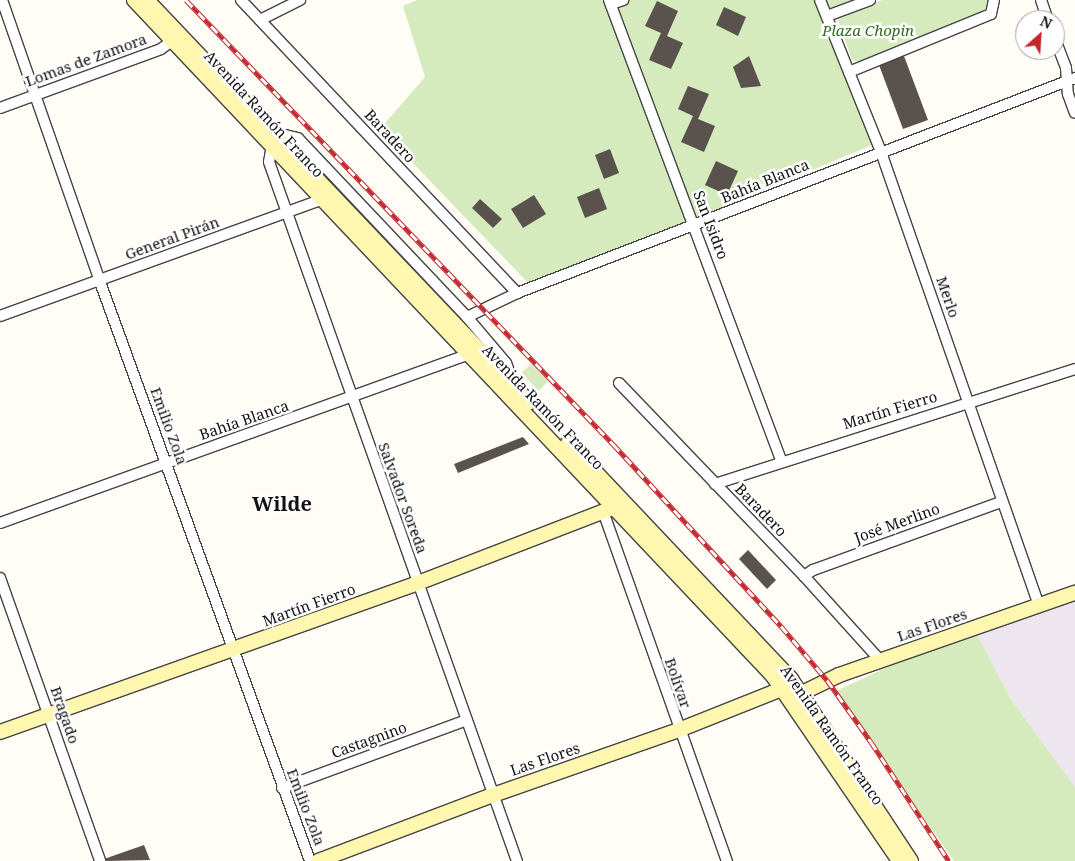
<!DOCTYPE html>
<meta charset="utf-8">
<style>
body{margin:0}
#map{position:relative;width:1075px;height:861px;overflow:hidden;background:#fffdf5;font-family:"Noto Serif",serif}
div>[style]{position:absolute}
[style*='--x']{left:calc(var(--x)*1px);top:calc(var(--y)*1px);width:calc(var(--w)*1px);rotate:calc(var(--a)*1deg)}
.industrial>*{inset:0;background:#eee6ef}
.green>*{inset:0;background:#d5ebbd}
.building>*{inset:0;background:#5a524d}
.roads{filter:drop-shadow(1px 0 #444) drop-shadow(-1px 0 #444) drop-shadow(0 1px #444) drop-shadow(0 -1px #444)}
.street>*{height:10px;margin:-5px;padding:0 5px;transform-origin:5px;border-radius:5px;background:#fff}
.secondary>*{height:14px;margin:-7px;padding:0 7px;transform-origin:7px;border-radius:7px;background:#fff6b0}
.rail>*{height:5px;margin-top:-2.5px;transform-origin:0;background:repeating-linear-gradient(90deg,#fff 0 9px,#c4262e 0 18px);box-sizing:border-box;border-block:1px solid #c4262e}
span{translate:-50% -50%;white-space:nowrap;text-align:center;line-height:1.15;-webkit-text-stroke:5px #fff;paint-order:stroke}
.park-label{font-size:15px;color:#2f6b1f;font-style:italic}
.street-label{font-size:15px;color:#111}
.district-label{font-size:20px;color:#111;font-weight:700}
.north{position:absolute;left:1015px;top:10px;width:50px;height:50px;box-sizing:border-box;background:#fff;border:1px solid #a0a0a0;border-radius:50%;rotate:26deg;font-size:14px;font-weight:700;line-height:20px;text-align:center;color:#111}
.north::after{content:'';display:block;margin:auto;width:18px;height:22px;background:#c4262e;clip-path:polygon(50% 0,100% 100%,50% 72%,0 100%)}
</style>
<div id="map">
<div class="industrial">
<i style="clip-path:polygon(1075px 592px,1075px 787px,1011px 699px,973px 627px)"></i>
</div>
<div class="green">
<i style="clip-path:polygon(417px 0,822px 0,879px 142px,533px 288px,380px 129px,425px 77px,403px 6px)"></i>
<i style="clip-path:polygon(825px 0,856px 0,831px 9px)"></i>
<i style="clip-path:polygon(882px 0,987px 0,987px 11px,858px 62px,852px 60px,837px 17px)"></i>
<i style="clip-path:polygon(531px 364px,548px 381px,539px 391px,521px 373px)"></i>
<i style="clip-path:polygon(973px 627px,1011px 699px,1075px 787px,1075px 861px,954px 861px,834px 692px)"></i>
</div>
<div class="building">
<i style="clip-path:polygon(657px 1px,678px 11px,667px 36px,683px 43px,671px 69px,649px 60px,661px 33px,645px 26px)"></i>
<i style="clip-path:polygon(724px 7px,746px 17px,738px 36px,716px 25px)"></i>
<i style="clip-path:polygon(749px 56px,761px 86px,741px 88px,733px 67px)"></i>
<i style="clip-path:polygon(904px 56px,928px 120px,903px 129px,879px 65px)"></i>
<i style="clip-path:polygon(688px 86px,709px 94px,698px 119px,715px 126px,704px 152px,681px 142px,693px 116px,678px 109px)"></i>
<i style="clip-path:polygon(610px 149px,619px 173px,604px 179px,595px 155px)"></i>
<i style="clip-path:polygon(716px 161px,738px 171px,727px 195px,705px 185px)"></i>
<i style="clip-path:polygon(599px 188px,607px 209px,585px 218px,577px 197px)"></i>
<i style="clip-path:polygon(534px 195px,546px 214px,523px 228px,511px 209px)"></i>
<i style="clip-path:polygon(480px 199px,502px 219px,493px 228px,472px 208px)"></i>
<i style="clip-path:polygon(523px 437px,529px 444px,458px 473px,454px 464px)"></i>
<i style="clip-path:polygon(748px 550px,776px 580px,767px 589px,739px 559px)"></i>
<i style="clip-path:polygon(144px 845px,150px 860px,105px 861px,104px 859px)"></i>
</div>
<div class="roads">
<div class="street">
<i style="--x:2;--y:0;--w:295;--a:70.8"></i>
<i style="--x:99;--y:279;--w:619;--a:70.07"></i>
<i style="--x:241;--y:0;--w:403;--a:46.7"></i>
<i style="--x:609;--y:0;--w:492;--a:69.5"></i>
<i style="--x:820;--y:0;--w:164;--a:68.1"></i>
<i style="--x:881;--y:152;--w:481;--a:70.8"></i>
<i style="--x:1041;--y:0;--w:21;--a:71"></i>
<i style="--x:611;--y:4;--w:13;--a:-18"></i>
<i style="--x:827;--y:16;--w:46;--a:-20.4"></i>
<i style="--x:260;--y:20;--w:45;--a:-26.6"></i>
<i style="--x:1055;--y:39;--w:31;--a:69"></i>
<i style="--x:1066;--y:68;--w:26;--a:86"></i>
<i style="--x:1068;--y:94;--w:20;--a:70"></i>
<i style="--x:849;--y:72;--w:153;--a:-22.2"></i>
<i style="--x:991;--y:14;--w:14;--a:-78"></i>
<i style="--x:0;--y:108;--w:171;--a:-20.1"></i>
<i style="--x:161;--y:49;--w:20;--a:-37"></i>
<i style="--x:0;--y:316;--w:349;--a:-19.9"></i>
<i style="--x:467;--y:317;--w:55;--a:-25.6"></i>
<i style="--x:517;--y:293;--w:598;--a:-21.07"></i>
<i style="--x:513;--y:383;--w:21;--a:-109"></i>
<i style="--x:506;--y:363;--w:60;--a:-130.3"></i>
<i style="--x:467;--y:317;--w:246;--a:-133.4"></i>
<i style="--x:298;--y:138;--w:13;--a:-167"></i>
<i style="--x:285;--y:135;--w:16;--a:142"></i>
<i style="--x:272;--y:145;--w:17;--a:100"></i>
<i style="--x:269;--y:162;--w:742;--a:70.47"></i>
<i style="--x:619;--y:383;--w:267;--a:46.2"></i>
<i style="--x:804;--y:576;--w:113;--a:47.9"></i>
<i style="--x:715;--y:484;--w:378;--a:-17.7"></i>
<i style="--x:604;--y:514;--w:368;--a:70.5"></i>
<i style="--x:0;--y:523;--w:499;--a:-19.8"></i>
<i style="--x:804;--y:576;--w:11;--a:-34"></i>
<i style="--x:813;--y:570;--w:200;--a:-19.9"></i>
<i style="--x:0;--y:578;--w:300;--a:70.5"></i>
<i style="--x:282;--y:788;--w:197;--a:-20.2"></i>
</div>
<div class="secondary">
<i style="--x:134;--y:0;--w:930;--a:46.61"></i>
<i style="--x:773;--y:676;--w:224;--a:55.7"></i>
<i style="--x:147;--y:0;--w:555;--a:46.46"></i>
<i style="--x:568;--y:443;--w:325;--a:46.6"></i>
<i style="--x:791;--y:679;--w:218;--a:56.6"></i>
<i style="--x:802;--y:693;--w:41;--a:-25.9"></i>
<i style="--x:839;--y:675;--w:250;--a:-19.2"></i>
<i style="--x:0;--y:732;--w:444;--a:-19.6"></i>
<i style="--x:418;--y:583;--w:220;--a:-21.1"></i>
<i style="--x:318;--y:861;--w:187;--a:-20.7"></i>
<i style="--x:493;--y:795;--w:197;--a:-19.3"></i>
<i style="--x:679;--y:730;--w:113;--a:-21.8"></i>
</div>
</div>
<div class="rail">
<i style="--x:186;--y:0;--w:616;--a:46.12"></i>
<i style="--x:613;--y:444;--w:248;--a:47.3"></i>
<i style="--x:781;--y:626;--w:71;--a:49.6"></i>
<i style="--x:827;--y:680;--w:76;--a:54.6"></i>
<i style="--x:871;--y:742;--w:142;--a:56.8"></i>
</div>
<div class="park-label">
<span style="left:868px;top:31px">Plaza Chopin</span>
</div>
<div class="street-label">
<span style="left:86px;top:60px;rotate:-20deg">Lomas de Zamora</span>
<span style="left:264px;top:114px;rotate:47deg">Avenida Ramón Franco</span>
<span style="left:390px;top:136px;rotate:47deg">Baradero</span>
<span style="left:765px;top:181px;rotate:-22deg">Bahía Blanca</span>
<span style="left:711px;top:225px;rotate:69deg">San Isidro</span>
<span style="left:172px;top:238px;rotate:-20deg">General Pirán</span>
<span style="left:948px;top:297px;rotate:71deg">Merlo</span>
<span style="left:543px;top:407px;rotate:46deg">Avenida Ramón Franco</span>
<span style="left:890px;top:410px;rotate:-17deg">Martín Fierro</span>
<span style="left:244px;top:420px;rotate:-19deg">Bahía Blanca</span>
<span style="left:169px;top:426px;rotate:70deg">Emilio Zola</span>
<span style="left:403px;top:498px;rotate:70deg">Salvador Soreda</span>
<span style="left:761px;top:510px;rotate:46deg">Baradero</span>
<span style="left:897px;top:523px;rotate:-20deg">José Merlino</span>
<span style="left:309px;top:605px;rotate:-20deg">Martín Fierro</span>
<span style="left:932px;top:625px;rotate:-19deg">Las Flores</span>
<span style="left:678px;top:683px;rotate:71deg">Bolívar</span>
<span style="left:65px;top:715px;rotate:71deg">Bragado</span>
<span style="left:832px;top:735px;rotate:55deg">Avenida Ramón Franco</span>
<span style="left:369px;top:740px;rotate:-20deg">Castagnino</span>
<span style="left:545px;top:759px;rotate:-19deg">Las Flores</span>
<span style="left:306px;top:807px;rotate:69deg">Emilio Zola</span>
</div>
<div class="district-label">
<span style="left:282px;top:503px">Wilde</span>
</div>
<div class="north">N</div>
</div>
